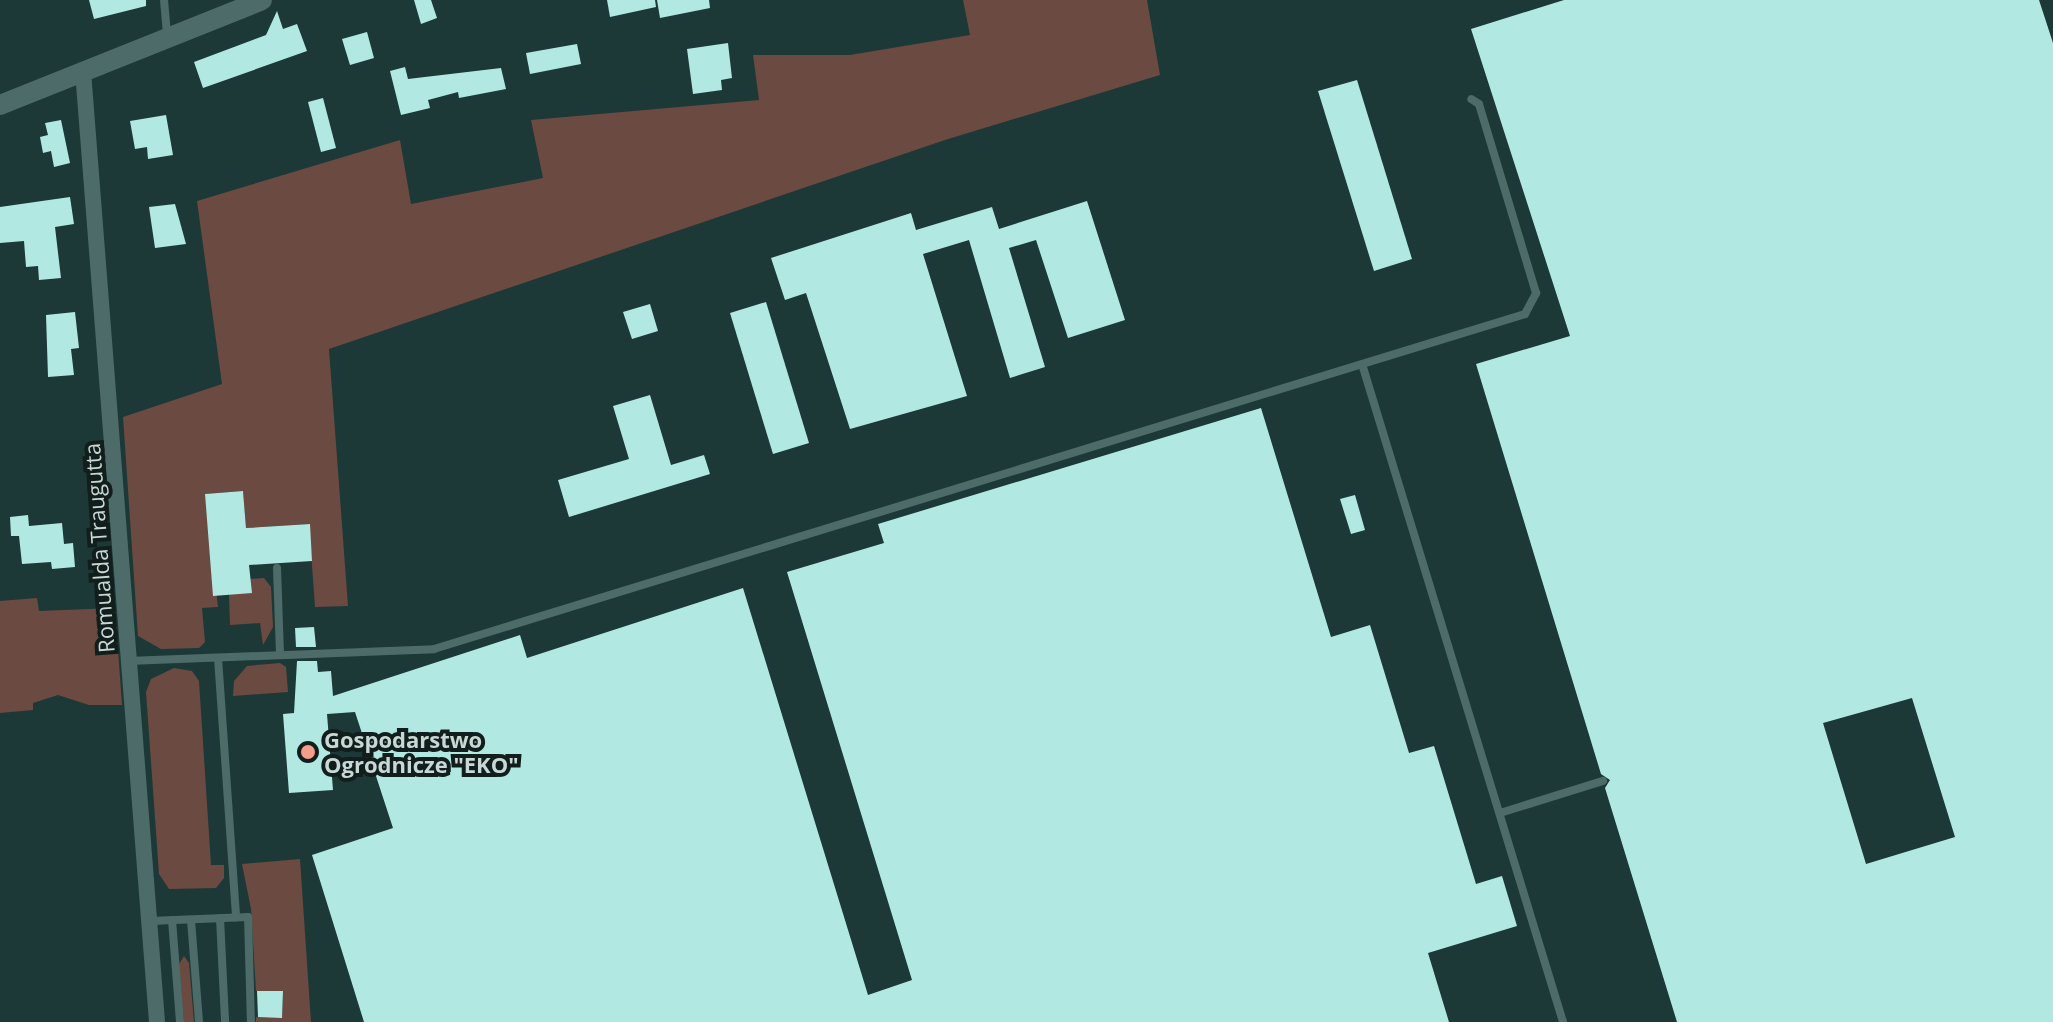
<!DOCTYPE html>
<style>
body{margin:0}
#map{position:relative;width:2053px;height:1022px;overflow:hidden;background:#1c3937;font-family:"Open Sans",sans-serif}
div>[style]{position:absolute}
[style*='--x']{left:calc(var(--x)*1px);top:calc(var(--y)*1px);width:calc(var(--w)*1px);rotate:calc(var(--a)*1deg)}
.green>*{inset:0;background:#6b4a42}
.building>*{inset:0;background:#b1e9e2}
.service>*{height:8px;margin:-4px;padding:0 4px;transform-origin:4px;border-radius:4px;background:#4d6c69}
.minor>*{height:16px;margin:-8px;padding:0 8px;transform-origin:8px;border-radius:8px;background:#4d6c69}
.tertiary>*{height:20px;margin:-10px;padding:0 10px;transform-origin:10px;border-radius:10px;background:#4d6c69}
.dots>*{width:22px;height:22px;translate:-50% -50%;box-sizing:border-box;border:4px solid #111e1c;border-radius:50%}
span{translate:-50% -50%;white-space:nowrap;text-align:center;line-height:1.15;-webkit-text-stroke:8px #111e1c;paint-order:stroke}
.street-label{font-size:22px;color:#c8d8d6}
.poi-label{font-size:22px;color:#c8d8d6;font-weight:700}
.left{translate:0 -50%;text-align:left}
</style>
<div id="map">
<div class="green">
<i style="clip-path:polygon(963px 0,1147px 0,1160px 75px,948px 139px,329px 349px,348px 606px,315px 607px,309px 524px,246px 528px,243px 491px,205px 494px,218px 607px,202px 608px,205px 642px,199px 648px,161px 649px,138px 636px,123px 417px,222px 384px,197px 201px,400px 140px,411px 204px,543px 178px,531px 120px,759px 100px,753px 55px,850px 55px,970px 35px)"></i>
<i style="clip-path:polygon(264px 578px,271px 587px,273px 627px,263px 645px,260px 623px,230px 625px,229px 595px,250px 579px)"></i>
<i style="clip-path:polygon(37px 598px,39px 611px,115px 608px,122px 705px,89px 705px,58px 695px,33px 703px,33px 710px,0 713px,0 601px)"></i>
<i style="clip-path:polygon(280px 663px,286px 667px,288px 692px,233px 696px,234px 681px,247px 666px)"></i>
<i style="clip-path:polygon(174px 668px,192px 671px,199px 681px,211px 865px,224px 865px,224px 878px,216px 888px,169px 889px,159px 874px,146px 692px,151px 679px)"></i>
<i style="clip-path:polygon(300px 859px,311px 1022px,256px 1022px,256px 1017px,282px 1017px,283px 992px,256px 991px,251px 909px,242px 864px)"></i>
<i style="clip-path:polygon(184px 956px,189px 963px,194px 1022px,184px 1022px,179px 964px)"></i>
</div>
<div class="building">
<i style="clip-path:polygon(89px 0,146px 0,146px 6px,94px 19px)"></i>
<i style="clip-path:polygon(414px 0,431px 0,437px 18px,421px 24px)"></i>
<i style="clip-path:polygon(607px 0,655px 0,656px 7px,610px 17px)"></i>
<i style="clip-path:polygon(657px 0,709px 0,710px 8px,660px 18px)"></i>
<i style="clip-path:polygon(evenodd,1564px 0,2039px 0,2053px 43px,2053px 1022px,1677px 1022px,1605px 788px,1610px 780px,1601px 774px,1476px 364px,1570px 336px,1471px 29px,1564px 0,1912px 698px,1955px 837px,1866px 864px,1823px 723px,1912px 698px)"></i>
<i style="clip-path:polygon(277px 11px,283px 29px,297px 24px,307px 51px,203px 88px,194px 62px,266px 35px)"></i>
<i style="clip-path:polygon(367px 32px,374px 58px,350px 65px,342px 39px)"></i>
<i style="clip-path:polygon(728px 43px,732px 78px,721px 80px,722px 90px,693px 94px,687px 49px)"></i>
<i style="clip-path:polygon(577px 44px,581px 64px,530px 74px,526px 53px)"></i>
<i style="clip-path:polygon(405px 67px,408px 79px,501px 68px,506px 89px,459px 98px,458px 92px,428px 100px,430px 108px,401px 115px,390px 71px)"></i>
<i style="clip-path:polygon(1357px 80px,1412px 259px,1374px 271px,1318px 91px)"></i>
<i style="clip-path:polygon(323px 98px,336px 148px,321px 152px,308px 102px)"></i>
<i style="clip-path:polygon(166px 115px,173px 155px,148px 159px,147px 147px,135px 149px,130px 121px)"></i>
<i style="clip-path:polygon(61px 120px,70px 163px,54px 167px,51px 151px,43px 153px,40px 137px,48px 135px,45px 123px)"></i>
<i style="clip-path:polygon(70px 197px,74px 224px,55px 227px,61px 278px,39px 280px,38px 266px,26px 267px,24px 241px,0 243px,0 207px)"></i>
<i style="clip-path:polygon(1087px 201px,1125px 320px,1068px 338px,1036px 240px,1009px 248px,1045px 367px,1010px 378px,969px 240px,923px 254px,967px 396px,850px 429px,806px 293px,785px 300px,771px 258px,911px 213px,916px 230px,992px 207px,999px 229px)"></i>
<i style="clip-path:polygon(175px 204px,186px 244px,155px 248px,149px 207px)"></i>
<i style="clip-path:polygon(766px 302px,809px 443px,773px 454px,730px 313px)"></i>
<i style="clip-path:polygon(650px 304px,658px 331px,632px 339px,623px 312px)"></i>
<i style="clip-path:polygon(75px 312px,79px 348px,71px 349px,74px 375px,48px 377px,46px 315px)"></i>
<i style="clip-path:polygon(650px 395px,671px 465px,704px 455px,710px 474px,569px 517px,558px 480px,629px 459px,613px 406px)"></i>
<i style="clip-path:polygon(1261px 408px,1331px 637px,1370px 625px,1409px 753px,1434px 746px,1476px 884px,1502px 876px,1517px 926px,1428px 953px,1449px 1022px,364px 1022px,312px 855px,393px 828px,355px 712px,327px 714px,333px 790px,289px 793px,283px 714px,294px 713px,297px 661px,317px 661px,318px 672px,331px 671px,333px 696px,520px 635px,527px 658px,743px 588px,868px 995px,912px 980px,787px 572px,884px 543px,878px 524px)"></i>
<i style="clip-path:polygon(243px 491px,246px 528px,310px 524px,312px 561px,249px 565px,252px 593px,213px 596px,205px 494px)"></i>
<i style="clip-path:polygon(1355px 495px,1365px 530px,1351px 534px,1340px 499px)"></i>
<i style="clip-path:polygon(28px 515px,29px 526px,62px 523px,64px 544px,73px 543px,75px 567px,52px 569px,51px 562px,22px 564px,19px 536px,11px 536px,10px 517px)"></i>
<i style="clip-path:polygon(314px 627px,316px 647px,296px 647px,295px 628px)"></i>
<i style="clip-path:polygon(257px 991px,283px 991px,282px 1018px,258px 1017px)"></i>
</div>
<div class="service">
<i style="--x:164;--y:0;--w:38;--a:85"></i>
<i style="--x:1362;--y:364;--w:688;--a:73.01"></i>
<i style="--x:277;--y:568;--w:87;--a:88"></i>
<i style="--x:218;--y:658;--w:260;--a:86"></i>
<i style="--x:128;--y:661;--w:306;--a:-2.2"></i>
<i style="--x:434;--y:649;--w:1141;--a:-17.07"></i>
<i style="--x:1525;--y:314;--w:24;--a:-62"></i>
<i style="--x:1536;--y:293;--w:197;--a:-106.8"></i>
<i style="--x:1479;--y:104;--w:9;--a:-148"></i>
<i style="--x:1500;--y:813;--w:108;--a:-17.3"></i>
<i style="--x:220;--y:918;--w:104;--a:87.2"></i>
<i style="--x:172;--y:920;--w:102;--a:85.5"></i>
<i style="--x:191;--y:920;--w:102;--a:85.5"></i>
<i style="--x:150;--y:921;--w:98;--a:-2.3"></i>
<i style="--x:248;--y:917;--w:105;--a:88.4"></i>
</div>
<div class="minor">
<i style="--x:83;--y:71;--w:954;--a:85.55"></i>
</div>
<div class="tertiary">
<i style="--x:0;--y:105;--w:282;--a:-21.8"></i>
</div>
<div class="dots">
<i style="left:308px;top:752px;background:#f49e8a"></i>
</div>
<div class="street-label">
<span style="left:99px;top:548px;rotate:-94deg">Romualda Traugutta</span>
</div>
<div class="poi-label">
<span class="left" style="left:324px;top:752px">Gospodarstwo<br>Ogrodnicze "EKO"</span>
</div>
</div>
